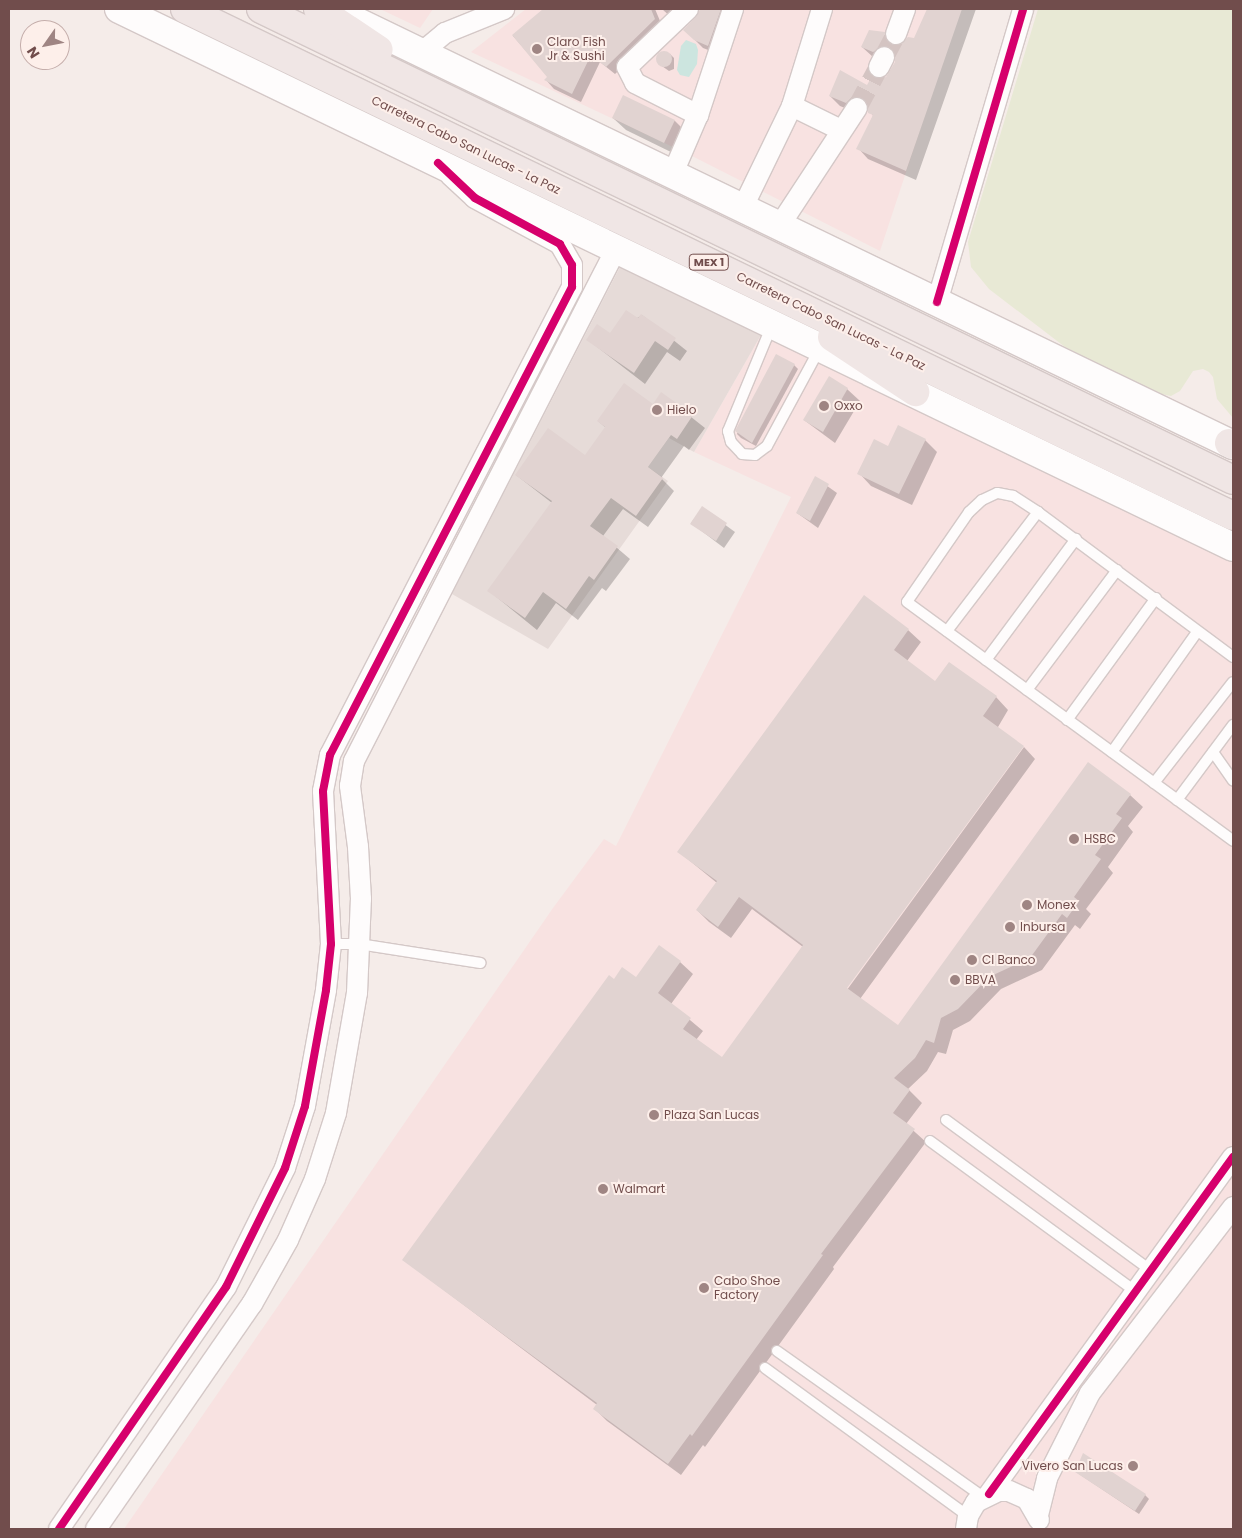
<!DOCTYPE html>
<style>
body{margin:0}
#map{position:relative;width:1242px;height:1538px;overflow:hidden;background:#f5ece9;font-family:Poppins,sans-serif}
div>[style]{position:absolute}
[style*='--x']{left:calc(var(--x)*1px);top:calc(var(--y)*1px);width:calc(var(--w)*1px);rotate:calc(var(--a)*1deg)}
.commercial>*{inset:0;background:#f8e2e1}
.industrial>*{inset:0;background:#e6dbd8}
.green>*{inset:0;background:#e8e9d5}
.water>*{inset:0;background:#cce5df}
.shadow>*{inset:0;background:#0003}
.building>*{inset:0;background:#e1d3d1}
.round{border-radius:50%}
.minor-tunnel>*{height:20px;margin-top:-10px;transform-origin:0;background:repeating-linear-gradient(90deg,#d4c4c2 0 20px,transparent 0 30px)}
.roads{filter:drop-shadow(1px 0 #d4c8c7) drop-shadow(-1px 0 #d4c8c7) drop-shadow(0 1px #d4c8c7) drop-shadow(0 -1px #d4c8c7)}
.service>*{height:10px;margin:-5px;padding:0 5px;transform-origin:5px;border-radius:5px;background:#fefcfc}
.minor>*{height:20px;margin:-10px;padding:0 10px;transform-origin:10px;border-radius:10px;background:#fefcfc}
.secondary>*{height:28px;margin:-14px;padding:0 14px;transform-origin:14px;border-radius:14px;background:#fefcfc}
.trunk>*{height:28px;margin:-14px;padding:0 14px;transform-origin:14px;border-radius:14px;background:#f0e6e5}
.cycleway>*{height:8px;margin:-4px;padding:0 4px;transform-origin:4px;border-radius:4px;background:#d6006c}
.dots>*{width:14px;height:14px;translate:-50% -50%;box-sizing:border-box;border:2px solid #fdefea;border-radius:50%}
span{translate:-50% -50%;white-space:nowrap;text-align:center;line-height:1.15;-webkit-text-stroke:4px #fdefea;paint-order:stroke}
.shield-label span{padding:1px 4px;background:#fdefea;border:1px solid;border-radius:4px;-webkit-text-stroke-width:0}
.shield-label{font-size:11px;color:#714d4c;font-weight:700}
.poi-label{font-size:12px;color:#714d4c}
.left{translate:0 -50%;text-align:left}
.right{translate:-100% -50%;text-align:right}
.street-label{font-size:12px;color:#714d4c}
.frame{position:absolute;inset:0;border:10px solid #714d4c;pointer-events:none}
.north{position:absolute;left:20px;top:20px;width:50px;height:50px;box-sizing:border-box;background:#fdefea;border:1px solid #c5aeab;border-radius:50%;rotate:237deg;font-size:14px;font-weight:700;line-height:20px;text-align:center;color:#714d4c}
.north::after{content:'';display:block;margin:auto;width:18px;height:22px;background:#9f8583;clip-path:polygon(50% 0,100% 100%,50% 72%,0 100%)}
</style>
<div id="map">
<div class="commercial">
<i style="clip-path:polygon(380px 9px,433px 9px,420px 28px)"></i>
<i style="clip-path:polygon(526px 9px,960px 9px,880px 251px,692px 156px,471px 52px)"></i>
<i style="clip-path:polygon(761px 335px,1233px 560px,1233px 1529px,124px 1529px,553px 908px,604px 839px,616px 846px,791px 497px,694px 452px)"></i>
</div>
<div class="industrial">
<i style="clip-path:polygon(620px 267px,761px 335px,694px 452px,669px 438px,648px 467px,668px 481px,548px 649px,452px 594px)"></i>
</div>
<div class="green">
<i style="clip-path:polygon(1038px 9px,1233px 9px,1233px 418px,1217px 399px,1213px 377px,1209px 372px,1203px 369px,1193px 371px,1180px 391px,1171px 396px,1156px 393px,1065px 347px,989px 289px,971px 267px,968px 242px)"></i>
</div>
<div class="water">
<i style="clip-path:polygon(686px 40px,696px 44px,698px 50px,697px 64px,689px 77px,680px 75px,677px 70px,681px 46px)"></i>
</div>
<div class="shadow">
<i style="clip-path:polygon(545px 9px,600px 9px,609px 19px,622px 9px,655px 9px,663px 28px,615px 74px,600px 62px,581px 102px,554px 89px,546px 80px,549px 77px,513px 36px)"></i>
<i style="clip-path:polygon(662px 9px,682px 9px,673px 19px)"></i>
<i style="clip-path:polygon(705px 9px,730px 9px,716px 53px,703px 48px,686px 31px)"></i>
<i style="clip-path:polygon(928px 9px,976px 9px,916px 180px,868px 159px,858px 148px,873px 116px,869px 107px,863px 107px,857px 113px,840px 106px,830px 96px,868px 87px,887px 78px,896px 62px,896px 54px,884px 62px,873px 57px,862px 47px,884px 34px,895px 46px,915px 40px)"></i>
<i style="clip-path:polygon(660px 54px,670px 54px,674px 58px,674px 69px,669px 71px,659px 64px)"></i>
<i style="clip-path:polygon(624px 97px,675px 121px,687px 133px,677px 155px,626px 130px,613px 118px)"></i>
<i style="clip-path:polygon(642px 315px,687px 351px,680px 361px,667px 352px,645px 384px,588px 340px,610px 335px)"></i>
<i style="clip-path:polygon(794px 365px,798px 369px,756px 446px,741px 438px,737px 434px,742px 419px)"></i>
<i style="clip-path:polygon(847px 389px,860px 401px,835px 443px,804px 420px)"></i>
<i style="clip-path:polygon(662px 394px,705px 428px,689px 450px,684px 446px,661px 478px,674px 491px,648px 527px,623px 509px,603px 536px,630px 559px,606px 591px,602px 588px,578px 620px,556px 603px,537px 630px,489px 591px,552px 503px,516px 475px,585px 457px,606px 428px,598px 421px,653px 406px)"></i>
<i style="clip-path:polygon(925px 440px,937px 452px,912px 505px,871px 486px,859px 473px,888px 447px)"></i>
<i style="clip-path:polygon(816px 478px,837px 493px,818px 528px,797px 513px)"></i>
<i style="clip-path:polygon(702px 508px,735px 532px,724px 548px,691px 523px)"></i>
<i style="clip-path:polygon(908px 630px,921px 642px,907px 661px,935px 682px,996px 697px,1008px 710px,842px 992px,844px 994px,1024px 747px,1035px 759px,860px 999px,898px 1027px,1130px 795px,1143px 807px,1128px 826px,1133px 832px,1108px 867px,1113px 873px,1086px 909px,1091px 914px,1080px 929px,1075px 925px,1042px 970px,1001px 989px,970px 1021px,953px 1030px,946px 1054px,938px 1052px,927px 1071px,908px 1089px,922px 1103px,906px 1124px,926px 1142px,833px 1267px,834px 1269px,705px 1447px,703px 1445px,681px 1475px,607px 1421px,595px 1409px,597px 1405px,404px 1260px,614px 980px,637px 979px,680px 962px,693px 974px,671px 1004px,703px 1031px,696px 1040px,722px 1059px,803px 947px,752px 909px,731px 938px,709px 922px,697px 910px,717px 883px,679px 852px)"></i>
<i style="clip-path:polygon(1076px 1472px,1145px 1495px,1149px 1499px,1139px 1514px)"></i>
</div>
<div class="building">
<i style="clip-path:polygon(543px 9px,651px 9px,655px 19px,606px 67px,591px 55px,572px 94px,544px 80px,547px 77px,512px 35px)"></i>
<i style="clip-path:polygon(700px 9px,721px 9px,708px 46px,694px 40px,683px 30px,696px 17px)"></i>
<i style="clip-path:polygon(927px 9px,962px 9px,906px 171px,856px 149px,873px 115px,868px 113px,868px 103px,864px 98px,852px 97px,846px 103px,829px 96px,840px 70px,867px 85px,872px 76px,879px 79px,886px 77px,895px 62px,894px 51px,884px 45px,873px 52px,861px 47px,869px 30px,885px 32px,887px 42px,899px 46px,908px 37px,914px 38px)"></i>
<i class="round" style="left:656px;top:51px;width:16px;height:16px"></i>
<i style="clip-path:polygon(623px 95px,675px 120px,664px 143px,612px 118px)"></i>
<i style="clip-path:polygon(626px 310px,638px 318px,641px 314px,676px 338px,668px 350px,655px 341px,634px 373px,586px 340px,597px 324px,610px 333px)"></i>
<i style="clip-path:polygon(776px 354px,795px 364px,752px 443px,735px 431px)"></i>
<i style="clip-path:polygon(829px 376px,848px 388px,823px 432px,803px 420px)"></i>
<i style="clip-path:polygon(624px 383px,653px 404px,661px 392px,693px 415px,677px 439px,671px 435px,648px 467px,663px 478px,636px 516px,611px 498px,590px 526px,618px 546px,594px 580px,589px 576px,566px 609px,543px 592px,525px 618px,487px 591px,552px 501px,515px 475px,548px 428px,585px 455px,605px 427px,597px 421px)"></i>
<i style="clip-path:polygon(898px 425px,926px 439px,899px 494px,857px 474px,874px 439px,888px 446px)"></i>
<i style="clip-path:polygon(815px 476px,829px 484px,810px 521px,796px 513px)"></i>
<i style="clip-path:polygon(702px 506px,727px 523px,716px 541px,690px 524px)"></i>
<i style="clip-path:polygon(864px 595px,909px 629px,894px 650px,935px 681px,949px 662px,997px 696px,983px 716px,1024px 746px,847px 988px,898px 1025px,1088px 762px,1131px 794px,1116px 814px,1122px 818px,1095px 855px,1101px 859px,1074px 897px,1079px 901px,1067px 918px,1062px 914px,1030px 958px,989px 977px,958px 1009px,941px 1018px,934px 1043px,926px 1040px,915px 1058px,894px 1078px,910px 1090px,893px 1113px,915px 1129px,821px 1254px,823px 1255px,692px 1436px,690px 1434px,668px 1464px,593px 1409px,597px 1403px,402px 1260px,609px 975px,614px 979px,622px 967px,636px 977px,659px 945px,681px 961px,658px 993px,691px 1018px,683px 1029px,722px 1057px,803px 945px,739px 897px,718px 927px,696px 910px,717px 881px,677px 852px)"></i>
<i style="clip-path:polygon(1083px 1453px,1146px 1494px,1135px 1511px,1075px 1472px)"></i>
</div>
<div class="minor-tunnel">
<i style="--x:884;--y:57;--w:26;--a:-62"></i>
<i style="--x:857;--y:108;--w:47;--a:-61.8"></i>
</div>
<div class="roads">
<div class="service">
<i style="--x:772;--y:325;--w:115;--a:112.5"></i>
<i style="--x:728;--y:431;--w:11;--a:75"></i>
<i style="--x:731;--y:442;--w:16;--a:47"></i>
<i style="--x:742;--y:454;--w:13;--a:4"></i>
<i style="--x:755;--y:455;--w:15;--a:-37"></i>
<i style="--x:767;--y:446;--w:111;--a:-61.6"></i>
<i style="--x:947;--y:631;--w:150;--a:-52.6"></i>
<i style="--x:1233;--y:657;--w:243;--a:-143.4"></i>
<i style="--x:1038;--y:512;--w:30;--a:-147"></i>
<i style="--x:1013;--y:496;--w:16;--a:-169"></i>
<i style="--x:997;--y:493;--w:17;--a:155"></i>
<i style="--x:982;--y:500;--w:18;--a:137"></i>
<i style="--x:969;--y:512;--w:109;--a:124.6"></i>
<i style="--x:907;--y:602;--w:404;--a:36.2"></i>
<i style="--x:986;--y:660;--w:151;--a:-53.4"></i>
<i style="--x:1027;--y:690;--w:150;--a:-53.1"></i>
<i style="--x:1067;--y:720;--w:151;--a:-53.9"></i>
<i style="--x:1112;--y:752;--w:147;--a:-54.7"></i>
<i style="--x:1213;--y:752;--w:35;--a:55"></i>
<i style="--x:1154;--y:783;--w:128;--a:-52"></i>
<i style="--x:1177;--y:800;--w:94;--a:-53.3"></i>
<i style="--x:331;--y:944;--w:28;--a:0"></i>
<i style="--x:359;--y:944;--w:123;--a:8.9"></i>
<i style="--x:946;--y:1120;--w:253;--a:36.3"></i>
<i style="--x:930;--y:1141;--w:254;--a:36.2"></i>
<i style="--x:777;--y:1351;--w:252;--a:35.3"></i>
<i style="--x:765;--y:1368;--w:251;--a:36.1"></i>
</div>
<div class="minor">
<i style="--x:688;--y:9;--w:84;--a:136.4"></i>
<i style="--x:627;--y:67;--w:18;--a:63"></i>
<i style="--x:635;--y:83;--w:71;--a:26.9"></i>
<i style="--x:896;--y:34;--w:27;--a:-70"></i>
<i style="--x:421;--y:53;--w:31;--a:-40"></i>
<i style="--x:445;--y:33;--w:64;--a:-22.1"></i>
<i style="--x:879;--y:67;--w:11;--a:-63"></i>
<i style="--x:792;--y:106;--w:55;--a:26.1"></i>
<i style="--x:673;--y:173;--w:63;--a:-66.7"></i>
<i style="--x:698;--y:115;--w:112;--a:-71.7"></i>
<i style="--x:743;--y:207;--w:112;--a:-64.1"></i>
<i style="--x:792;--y:106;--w:102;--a:-72.8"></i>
<i style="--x:780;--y:225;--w:140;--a:-56.7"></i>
<i style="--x:937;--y:302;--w:305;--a:-73.6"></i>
<i style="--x:989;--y:1494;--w:416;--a:-54.1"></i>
<i style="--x:1038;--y:1515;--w:38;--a:-76"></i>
<i style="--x:1047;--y:1478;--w:95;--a:-63.2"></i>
<i style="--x:1090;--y:1393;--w:235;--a:-52.4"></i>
<i style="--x:59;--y:1529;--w:294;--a:-55.4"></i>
<i style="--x:226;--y:1287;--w:133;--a:-63.6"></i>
<i style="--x:285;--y:1168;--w:65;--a:-72.1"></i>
<i style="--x:305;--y:1106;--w:118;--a:-79.7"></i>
<i style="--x:326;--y:990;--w:46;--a:-83.8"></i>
<i style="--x:331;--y:944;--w:153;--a:-93"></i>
<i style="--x:323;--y:791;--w:37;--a:-79"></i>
<i style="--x:330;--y:755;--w:527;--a:-62.66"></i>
<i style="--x:572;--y:287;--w:22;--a:-90"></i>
<i style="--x:572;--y:265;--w:24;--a:-120"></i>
<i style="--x:560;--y:244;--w:97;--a:-151.6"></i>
<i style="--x:475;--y:198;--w:34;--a:-137"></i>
<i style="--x:96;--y:1529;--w:274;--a:-55.3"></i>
<i style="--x:252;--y:1304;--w:73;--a:-60.6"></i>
<i style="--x:288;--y:1240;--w:67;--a:-66.1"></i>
<i style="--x:315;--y:1179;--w:69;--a:-72.3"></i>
<i style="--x:336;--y:1113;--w:122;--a:-80.1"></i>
<i style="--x:357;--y:993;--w:94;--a:-87.6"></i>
<i style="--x:361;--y:899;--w:52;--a:-93.3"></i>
<i style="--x:358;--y:847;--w:62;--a:-97.5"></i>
<i style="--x:350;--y:786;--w:25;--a:-81"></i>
<i style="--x:354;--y:761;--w:564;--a:-62.89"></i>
<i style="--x:611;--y:259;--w:9;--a:-36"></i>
<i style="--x:618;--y:254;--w:11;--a:5"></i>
<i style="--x:966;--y:1529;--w:13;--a:-81"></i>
<i style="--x:968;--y:1516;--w:16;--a:-60"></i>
<i style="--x:976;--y:1502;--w:25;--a:-26"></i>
<i style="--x:999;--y:1491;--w:10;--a:0"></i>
<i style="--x:1009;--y:1491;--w:20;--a:24"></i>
<i style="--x:1027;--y:1499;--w:24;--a:60"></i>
</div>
<div class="secondary">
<i style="--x:119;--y:9;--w:1237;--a:25.78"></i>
<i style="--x:341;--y:14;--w:991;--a:25.79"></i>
</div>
<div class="trunk">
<i style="--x:185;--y:9;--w:1164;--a:25.82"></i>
<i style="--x:261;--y:9;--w:1080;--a:25.85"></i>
<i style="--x:318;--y:9;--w:73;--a:33.9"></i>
<i style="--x:832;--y:337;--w:100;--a:33.5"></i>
<i style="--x:1229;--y:443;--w:4;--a:27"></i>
</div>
</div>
<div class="cycleway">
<i style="--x:937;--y:302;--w:305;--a:-73.6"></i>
<i style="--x:989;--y:1494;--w:416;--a:-54.1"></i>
<i style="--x:59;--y:1529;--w:294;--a:-55.4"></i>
<i style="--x:226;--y:1287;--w:133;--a:-63.6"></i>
<i style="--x:285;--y:1168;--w:65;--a:-72.1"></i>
<i style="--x:305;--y:1106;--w:118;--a:-79.7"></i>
<i style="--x:326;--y:990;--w:46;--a:-83.8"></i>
<i style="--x:331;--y:944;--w:153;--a:-93"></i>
<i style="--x:323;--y:791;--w:37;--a:-79"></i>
<i style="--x:330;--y:755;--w:527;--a:-62.66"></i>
<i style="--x:572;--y:287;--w:22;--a:-90"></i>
<i style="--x:572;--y:265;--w:24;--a:-120"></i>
<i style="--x:560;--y:244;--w:97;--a:-151.6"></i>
<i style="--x:475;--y:198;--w:51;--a:-136.6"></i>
</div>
<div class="dots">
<i style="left:537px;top:49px;background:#9f8583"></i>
<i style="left:824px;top:406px;background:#9f8583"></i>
<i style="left:657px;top:410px;background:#9f8583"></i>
<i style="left:1074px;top:839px;background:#9f8583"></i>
<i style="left:1027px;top:905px;background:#9f8583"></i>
<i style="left:1010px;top:927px;background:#9f8583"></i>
<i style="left:972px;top:960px;background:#9f8583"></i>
<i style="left:955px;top:980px;background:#9f8583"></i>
<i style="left:654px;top:1115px;background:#9f8583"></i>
<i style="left:603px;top:1189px;background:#9f8583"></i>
<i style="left:704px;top:1288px;background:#9f8583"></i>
<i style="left:1133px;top:1466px;background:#9f8583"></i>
</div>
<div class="shield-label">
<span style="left:709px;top:262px">MEX 1</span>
</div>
<div class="poi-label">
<span class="left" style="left:547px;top:49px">Claro Fish<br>Jr &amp; Sushi</span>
<span class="left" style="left:834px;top:406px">Oxxo</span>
<span class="left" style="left:667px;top:410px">Hielo</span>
<span class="left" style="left:1084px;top:839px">HSBC</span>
<span class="left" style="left:1037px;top:905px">Monex</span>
<span class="left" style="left:1020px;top:927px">Inbursa</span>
<span class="left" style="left:982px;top:960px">CI Banco</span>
<span class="left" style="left:965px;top:980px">BBVA</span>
<span class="left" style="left:664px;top:1115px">Plaza San Lucas</span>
<span class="left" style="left:613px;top:1189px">Walmart</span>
<span class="left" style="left:714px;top:1288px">Cabo Shoe<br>Factory</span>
<span class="right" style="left:1123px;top:1466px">Vivero San Lucas</span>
</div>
<div class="street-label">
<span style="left:466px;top:145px;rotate:26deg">Carretera Cabo San Lucas - La Paz</span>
<span style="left:831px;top:321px;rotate:26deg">Carretera Cabo San Lucas - La Paz</span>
</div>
<div class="frame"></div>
<div class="north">N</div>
</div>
